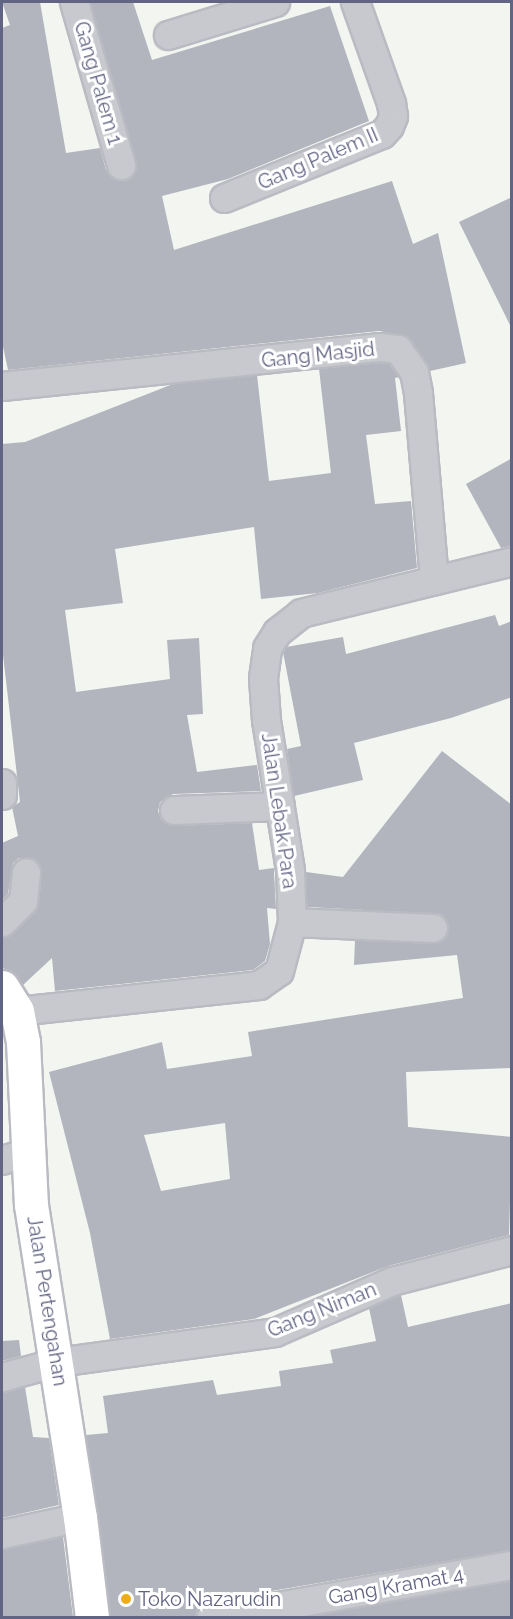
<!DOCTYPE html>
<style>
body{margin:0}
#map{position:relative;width:513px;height:1619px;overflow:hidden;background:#f2f5f0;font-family:Raleway,sans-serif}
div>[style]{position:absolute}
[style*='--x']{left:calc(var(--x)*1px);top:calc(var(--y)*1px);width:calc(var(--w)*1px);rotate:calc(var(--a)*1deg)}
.building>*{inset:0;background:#b2b4be}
.roads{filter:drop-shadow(2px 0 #babbc2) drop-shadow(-2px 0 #babbc2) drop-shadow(0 2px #babbc2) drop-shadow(0 -2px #babbc2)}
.street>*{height:27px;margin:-13.5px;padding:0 13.5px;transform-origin:13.5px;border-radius:13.5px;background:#c8c9ce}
.secondary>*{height:33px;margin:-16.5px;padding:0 16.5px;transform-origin:16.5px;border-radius:16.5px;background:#fff}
.dots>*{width:16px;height:16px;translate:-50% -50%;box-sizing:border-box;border:3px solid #fff;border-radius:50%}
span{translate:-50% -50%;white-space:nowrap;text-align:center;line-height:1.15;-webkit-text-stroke:6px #fff;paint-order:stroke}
.street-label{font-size:20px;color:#616483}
.poi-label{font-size:20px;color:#616483}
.left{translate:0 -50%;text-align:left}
.frame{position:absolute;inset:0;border:3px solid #616483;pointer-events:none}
</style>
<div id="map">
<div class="building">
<i style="clip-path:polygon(2px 2px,40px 2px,66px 153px,100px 148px,106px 170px,118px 180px,133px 175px,136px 161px,90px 2px,133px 2px,152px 60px,330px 6px,369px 121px,228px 179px,162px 196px,174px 250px,392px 181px,413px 244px,438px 233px,466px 363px,430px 371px,406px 336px,379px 331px,8px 370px,2px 342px,2px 28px,10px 25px)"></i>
<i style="clip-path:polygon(512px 197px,512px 329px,459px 222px)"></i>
<i style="clip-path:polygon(380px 363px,389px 364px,399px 377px,395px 378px,401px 431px,366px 435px,375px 504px,411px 501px,417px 568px,318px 593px,261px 599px,254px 527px,115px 549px,123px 603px,65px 610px,76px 692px,170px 679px,167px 640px,199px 638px,203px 714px,187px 715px,197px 772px,257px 765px,261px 791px,173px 794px,160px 802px,158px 811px,161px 819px,174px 826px,252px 823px,259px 870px,274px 868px,274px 872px,276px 909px,267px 908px,270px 944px,265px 961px,253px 970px,55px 991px,52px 958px,23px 985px,11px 971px,2px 968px,2px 937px,13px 933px,35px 912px,42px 873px,35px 859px,19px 858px,13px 863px,8px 894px,2px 900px,2px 843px,18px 836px,12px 807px,20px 802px,2px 646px,2px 444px,25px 442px,173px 384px,257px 375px,269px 481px,331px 473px,319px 369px)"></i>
<i style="clip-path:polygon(512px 458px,512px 546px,501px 548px,466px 484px)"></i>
<i style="clip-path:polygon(495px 615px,499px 626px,512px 621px,512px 697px,451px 718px,354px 743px,363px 780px,294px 796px,287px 749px,301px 746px,283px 652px,286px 647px,343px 637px,346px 654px)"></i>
<i style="clip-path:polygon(evenodd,442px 751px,512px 805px,512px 1068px,406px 1072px,408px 1127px,512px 1137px,509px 1235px,388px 1266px,254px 1319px,110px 1339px,90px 1233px,49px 1072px,162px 1042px,167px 1069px,252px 1056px,248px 1032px,463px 998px,457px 955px,354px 965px,355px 940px,441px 942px,449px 928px,441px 914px,307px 907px,306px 872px,343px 877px,442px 751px,225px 1123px,230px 1179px,161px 1191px,144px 1135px,225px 1123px)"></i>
<i style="clip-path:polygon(401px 1295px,408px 1327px,512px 1303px,512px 1550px,207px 1602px,199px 1606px,195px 1617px,110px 1617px,86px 1435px,108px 1433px,103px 1396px,213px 1380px,217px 1395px,281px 1386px,279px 1371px,333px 1363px,330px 1350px,376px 1341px,369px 1308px)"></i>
<i style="clip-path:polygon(19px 1340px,21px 1356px,2px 1361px,2px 1341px)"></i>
<i style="clip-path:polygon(25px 1387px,33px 1437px,49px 1438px,59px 1505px,2px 1518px,2px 1392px)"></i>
<i style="clip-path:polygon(63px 1537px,73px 1617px,2px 1617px,2px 1549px)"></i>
<i style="clip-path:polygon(512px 1581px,512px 1617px,304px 1617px)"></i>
</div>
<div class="roads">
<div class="street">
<i style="--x:74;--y:2;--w:170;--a:73.9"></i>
<i style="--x:168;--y:35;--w:112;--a:-17.1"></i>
<i style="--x:224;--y:198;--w:170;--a:-22.1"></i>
<i style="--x:382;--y:134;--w:11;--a:-49"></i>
<i style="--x:389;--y:126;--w:11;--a:-68"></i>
<i style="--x:393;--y:116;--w:13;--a:-99"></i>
<i style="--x:391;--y:103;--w:107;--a:-109.6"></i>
<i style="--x:2;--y:386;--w:380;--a:-5.9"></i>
<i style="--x:380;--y:347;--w:18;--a:6"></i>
<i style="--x:398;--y:349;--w:28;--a:55"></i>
<i style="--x:414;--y:372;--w:21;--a:79"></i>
<i style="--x:418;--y:393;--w:188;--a:85.1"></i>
<i style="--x:2;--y:783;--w:12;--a:90"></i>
<i style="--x:174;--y:810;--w:106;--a:-2.2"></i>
<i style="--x:2;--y:922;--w:30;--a:-45"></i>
<i style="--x:23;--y:901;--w:29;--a:-84"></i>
<i style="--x:292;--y:922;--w:141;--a:2.4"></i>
<i style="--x:17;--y:1011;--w:243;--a:-6.1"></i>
<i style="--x:259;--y:985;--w:24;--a:-35"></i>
<i style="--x:279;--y:971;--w:51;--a:-75.1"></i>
<i style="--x:292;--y:922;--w:52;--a:-92.2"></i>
<i style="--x:290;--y:870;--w:152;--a:-99.1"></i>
<i style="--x:266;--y:720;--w:42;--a:-94.1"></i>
<i style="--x:263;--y:678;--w:30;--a:-82"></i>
<i style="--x:267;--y:648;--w:19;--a:-58"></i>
<i style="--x:277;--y:632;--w:31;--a:-38"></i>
<i style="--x:301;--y:613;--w:217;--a:-13.8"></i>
<i style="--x:2;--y:1160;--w:26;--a:-18"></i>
<i style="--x:2;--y:1377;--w:57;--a:-15.3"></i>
<i style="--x:57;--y:1362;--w:220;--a:-7.8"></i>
<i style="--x:275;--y:1332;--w:128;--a:-23.6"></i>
<i style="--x:392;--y:1281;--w:124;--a:-14.5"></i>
<i style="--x:2;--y:1534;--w:80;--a:-12.3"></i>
<i style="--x:210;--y:1618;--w:307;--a:-10"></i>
</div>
<div class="secondary">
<i style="--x:2;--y:987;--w:28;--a:58"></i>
<i style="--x:17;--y:1011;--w:32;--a:79"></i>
<i style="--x:23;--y:1042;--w:163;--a:87.2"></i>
<i style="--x:31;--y:1205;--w:316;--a:81.1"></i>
<i style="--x:80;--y:1517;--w:102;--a:83.2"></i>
</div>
</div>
<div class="dots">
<i style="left:126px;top:1599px;background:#efad15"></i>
</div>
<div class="street-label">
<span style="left:98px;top:83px;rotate:74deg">Gang Palem 1</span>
<span style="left:318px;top:159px;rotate:-23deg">Gang Palem II</span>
<span style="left:318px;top:355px;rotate:-6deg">Gang Masjid</span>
<span style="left:279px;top:811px;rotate:82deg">Jalan Lebak Para</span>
<span style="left:47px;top:1301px;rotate:81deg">Jalan Pertengahan</span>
<span style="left:322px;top:1310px;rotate:-22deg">Gang Niman</span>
<span style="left:396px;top:1586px;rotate:-10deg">Gang Kramat 4</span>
</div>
<div class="poi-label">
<span class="left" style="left:138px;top:1599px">Toko Nazarudin</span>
</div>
<div class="frame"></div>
</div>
